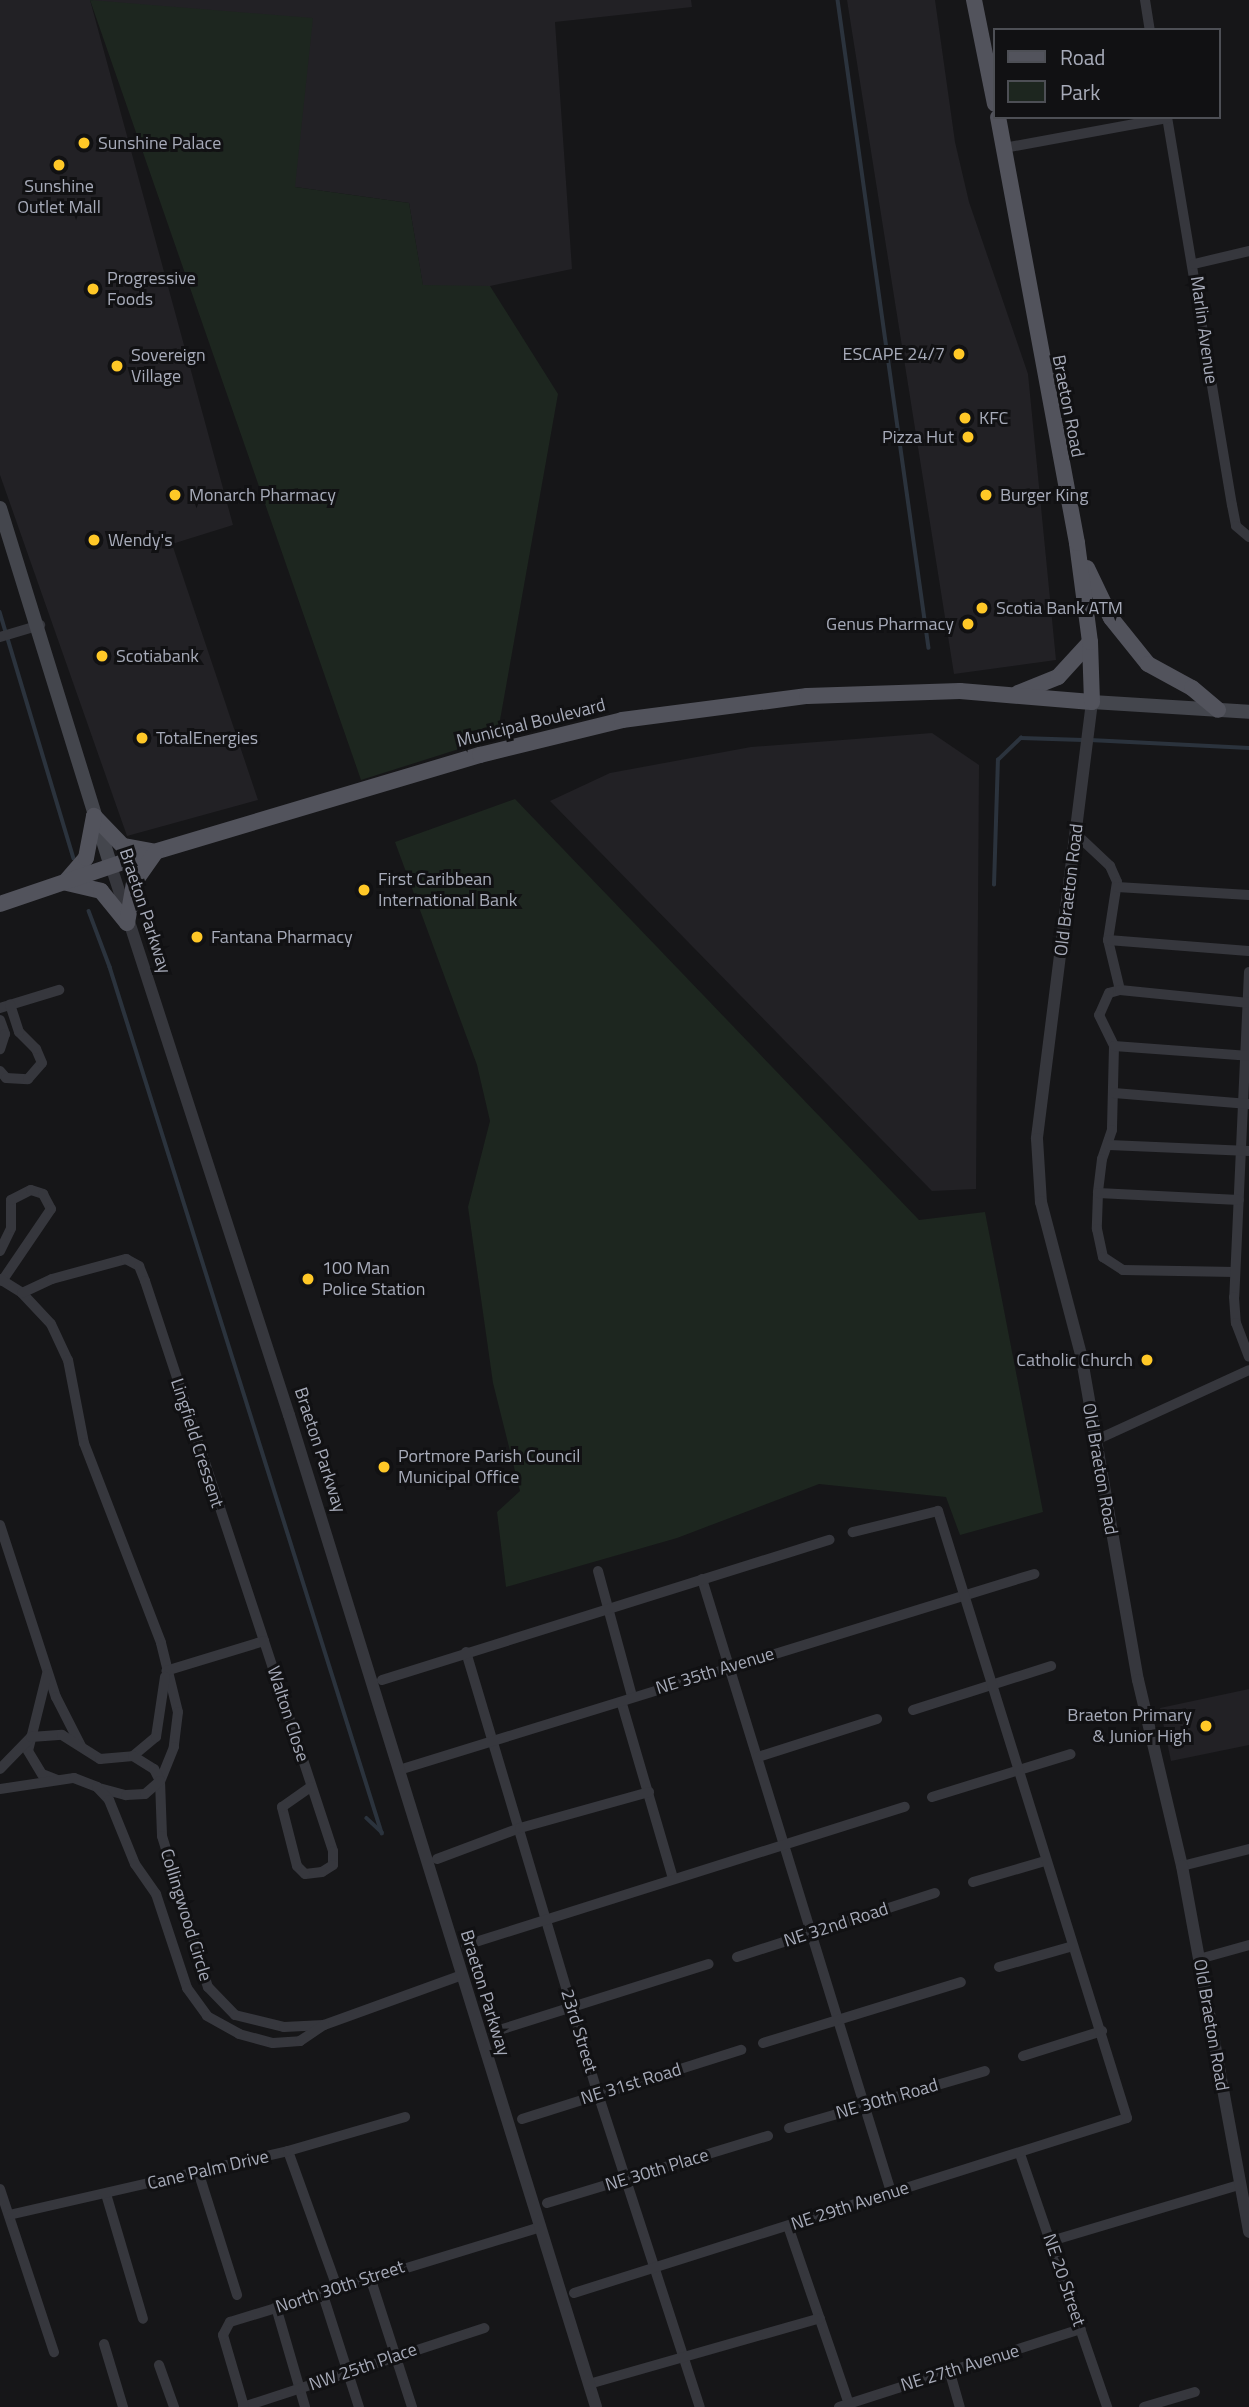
<!DOCTYPE html>
<style>
body{margin:0}
#map{position:relative;width:1249px;height:2407px;overflow:hidden;background:#161618;font-family:"Titillium Web",sans-serif}
div>[style]{position:absolute}
[style*='--x']{left:calc(var(--x)*1px);top:calc(var(--y)*1px);width:calc(var(--w)*1px);rotate:calc(var(--a)*1deg)}
.built>*{inset:0;background:#222125}
.green>*{inset:0;background:#1d261f}
.stream>*{height:3.5px;margin:-1.75px;padding:0 1.75px;transform-origin:1.75px;border-radius:1.75px;background:#2b333d}
.minor>*{height:10px;margin:-5px;padding:0 5px;transform-origin:5px;border-radius:5px;background:#36373d}
.tertiary>*{height:12px;margin:-6px;padding:0 6px;transform-origin:6px;border-radius:6px;background:#36373d}
.secondary>*{height:14px;margin:-7px;padding:0 7px;transform-origin:7px;border-radius:7px;background:#44464d}
.primary>*{height:16px;margin:-8px;padding:0 8px;transform-origin:8px;border-radius:8px;background:#52535c}
.dots>*{width:19px;height:19px;translate:-50% -50%;box-sizing:border-box;border:4px solid #111113;border-radius:50%}
span{translate:-50% -50%;white-space:nowrap;text-align:center;line-height:1.15;-webkit-text-stroke:6px #111113;paint-order:stroke}
.poi-label{font-size:18px;color:#a7abb9}
.left{translate:0 -50%;text-align:left}
.right{translate:-100% -50%;text-align:right}
.street-label{font-size:18px;color:#a7abb9}
.legend{position:absolute;left:993px;top:28px;width:228px;height:91px;box-sizing:border-box;background:#111113;border:2px solid #4d4f55;margin:0;padding:9px 12px;list-style:none;font-size:21px;color:#a7abb9}
.legend li{display:flex;align-items:center;gap:14px;height:35px}
.legend b{width:35px;border:2px solid #4d4f55}
</style>
<div id="map">
<div class="built">
<i style="clip-path:polygon(0 0,90px 0,233px 525px,172px 544px,258px 800px,127px 836px,0 475px)"></i>
<i style="clip-path:polygon(92px 0,691px 0,692px 7px,555px 22px,572px 269px,490px 286px,423px 286px,409px 203px,295px 187px)"></i>
<i style="clip-path:polygon(847px 0,935px 0,955px 142px,969px 202px,1028px 374px,1056px 660px,954px 674px)"></i>
<i style="clip-path:polygon(932px 733px,979px 765px,976px 1189px,932px 1191px,550px 801px,610px 773px,751px 747px)"></i>
<i style="clip-path:polygon(1249px 1689px,1249px 1745px,1171px 1761px,1160px 1708px)"></i>
</div>
<div class="green">
<i style="clip-path:polygon(90px 0,313px 18px,295px 187px,409px 203px,423px 285px,490px 286px,558px 394px,497px 737px,361px 780px)"></i>
<i style="clip-path:polygon(515px 799px,919px 1220px,985px 1212px,1043px 1512px,960px 1535px,946px 1497px,819px 1484px,677px 1538px,506px 1587px,497px 1512px,520px 1491px,493px 1383px,468px 1207px,490px 1121px,477px 1065px,395px 842px)"></i>
</div>
<div class="stream">
<i style="--x:838;--y:0;--w:654;--a:82.01"></i>
<i style="--x:0;--y:612;--w:257;--a:73.3"></i>
<i style="--x:1090;--y:740;--w:159;--a:2.9"></i>
<i style="--x:994;--y:885;--w:125;--a:-88.2"></i>
<i style="--x:998;--y:760;--w:32;--a:-44"></i>
<i style="--x:1021;--y:738;--w:62;--a:1.8"></i>
<i style="--x:89;--y:911;--w:60;--a:69.4"></i>
<i style="--x:110;--y:967;--w:908;--a:72.56"></i>
<i style="--x:382;--y:1833;--w:21;--a:-137"></i>
</div>
<div class="minor">
<i style="--x:1145;--y:0;--w:30;--a:81"></i>
<i style="--x:1167;--y:117;--w:393;--a:80.5"></i>
<i style="--x:1232;--y:505;--w:21;--a:79"></i>
<i style="--x:1236;--y:526;--w:17;--a:40"></i>
<i style="--x:1004;--y:148;--w:166;--a:-10.4"></i>
<i style="--x:1194;--y:264;--w:57;--a:-13.3"></i>
<i style="--x:0;--y:637;--w:42;--a:-16.7"></i>
<i style="--x:1076;--y:834;--w:47;--a:43.3"></i>
<i style="--x:1110;--y:866;--w:17;--a:66"></i>
<i style="--x:1117;--y:882;--w:59;--a:98.8"></i>
<i style="--x:1108;--y:940;--w:51;--a:76.5"></i>
<i style="--x:1120;--y:990;--w:11;--a:165"></i>
<i style="--x:1109;--y:993;--w:24;--a:114"></i>
<i style="--x:1099;--y:1015;--w:34;--a:64"></i>
<i style="--x:1114;--y:1046;--w:84;--a:91.4"></i>
<i style="--x:1112;--y:1130;--w:31;--a:109"></i>
<i style="--x:1102;--y:1159;--w:34;--a:97"></i>
<i style="--x:1098;--y:1193;--w:36;--a:92"></i>
<i style="--x:1097;--y:1229;--w:29;--a:78"></i>
<i style="--x:1103;--y:1257;--w:24;--a:33"></i>
<i style="--x:1123;--y:1270;--w:112;--a:1"></i>
<i style="--x:1117;--y:887;--w:132;--a:3.5"></i>
<i style="--x:1108;--y:940;--w:141;--a:4.5"></i>
<i style="--x:1249;--y:972;--w:325;--a:92.6"></i>
<i style="--x:1234;--y:1297;--w:26;--a:86"></i>
<i style="--x:1236;--y:1323;--w:36;--a:69"></i>
<i style="--x:1120;--y:990;--w:130;--a:5.8"></i>
<i style="--x:0;--y:1008;--w:62;--a:-17"></i>
<i style="--x:0;--y:1020;--w:15;--a:70"></i>
<i style="--x:5;--y:1034;--w:16;--a:108"></i>
<i style="--x:1114;--y:1046;--w:135;--a:4.2"></i>
<i style="--x:0;--y:1071;--w:9;--a:49"></i>
<i style="--x:6;--y:1078;--w:22;--a:3"></i>
<i style="--x:28;--y:1079;--w:21;--a:-49"></i>
<i style="--x:42;--y:1063;--w:15;--a:-113"></i>
<i style="--x:36;--y:1049;--w:24;--a:-135"></i>
<i style="--x:19;--y:1032;--w:29;--a:-108"></i>
<i style="--x:1114;--y:1093;--w:135;--a:4.7"></i>
<i style="--x:1109;--y:1145;--w:140;--a:2.5"></i>
<i style="--x:1098;--y:1193;--w:141;--a:2.8"></i>
<i style="--x:0;--y:1251;--w:25;--a:-64"></i>
<i style="--x:11;--y:1228;--w:28;--a:-90"></i>
<i style="--x:11;--y:1200;--w:22;--a:-27"></i>
<i style="--x:31;--y:1190;--w:13;--a:18"></i>
<i style="--x:43;--y:1194;--w:17;--a:62"></i>
<i style="--x:51;--y:1209;--w:87;--a:124.2"></i>
<i style="--x:0;--y:1279;--w:26;--a:32"></i>
<i style="--x:22;--y:1293;--w:42;--a:46.9"></i>
<i style="--x:51;--y:1324;--w:40;--a:65"></i>
<i style="--x:68;--y:1360;--w:85;--a:79.1"></i>
<i style="--x:84;--y:1443;--w:214;--a:68.9"></i>
<i style="--x:161;--y:1643;--w:71;--a:76.2"></i>
<i style="--x:178;--y:1712;--w:35;--a:97"></i>
<i style="--x:174;--y:1747;--w:37;--a:112"></i>
<i style="--x:160;--y:1781;--w:55;--a:87.9"></i>
<i style="--x:162;--y:1836;--w:158;--a:73.1"></i>
<i style="--x:208;--y:1987;--w:39;--a:46"></i>
<i style="--x:235;--y:2015;--w:50;--a:13.8"></i>
<i style="--x:284;--y:2027;--w:40;--a:-2.9"></i>
<i style="--x:324;--y:2025;--w:144;--a:-19.9"></i>
<i style="--x:22;--y:1293;--w:33;--a:-25"></i>
<i style="--x:52;--y:1279;--w:77;--a:-15.1"></i>
<i style="--x:126;--y:1259;--w:15;--a:28"></i>
<i style="--x:139;--y:1266;--w:16;--a:68"></i>
<i style="--x:145;--y:1281;--w:379;--a:71.7"></i>
<i style="--x:264;--y:1641;--w:102;--a:163"></i>
<i style="--x:1094;--y:1441;--w:170;--a:-24.6"></i>
<i style="--x:0;--y:1525;--w:181;--a:72"></i>
<i style="--x:56;--y:1697;--w:55;--a:63"></i>
<i style="--x:598;--y:1571;--w:130;--a:74.8"></i>
<i style="--x:702;--y:1579;--w:641;--a:72.86"></i>
<i style="--x:264;--y:1641;--w:221;--a:71.8"></i>
<i style="--x:333;--y:1851;--w:14;--a:90"></i>
<i style="--x:333;--y:1865;--w:13;--a:148"></i>
<i style="--x:322;--y:1872;--w:17;--a:173"></i>
<i style="--x:305;--y:1874;--w:11;--a:-135"></i>
<i style="--x:297;--y:1866;--w:61;--a:-104.3"></i>
<i style="--x:282;--y:1807;--w:35;--a:-35"></i>
<i style="--x:466;--y:1652;--w:461;--a:73.4"></i>
<i style="--x:598;--y:2094;--w:329;--a:72"></i>
<i style="--x:47;--y:1674;--w:79;--a:103.9"></i>
<i style="--x:28;--y:1751;--w:27;--a:59"></i>
<i style="--x:42;--y:1774;--w:17;--a:21"></i>
<i style="--x:382;--y:1680;--w:469;--a:-17.4"></i>
<i style="--x:622;--y:1704;--w:181;--a:73.7"></i>
<i style="--x:913;--y:1710;--w:145;--a:-17.7"></i>
<i style="--x:133;--y:1756;--w:30;--a:-40"></i>
<i style="--x:156;--y:1737;--w:61;--a:-81.5"></i>
<i style="--x:758;--y:1757;--w:125;--a:-17.7"></i>
<i style="--x:0;--y:1769;--w:45;--a:-45.9"></i>
<i style="--x:31;--y:1737;--w:31;--a:-4"></i>
<i style="--x:62;--y:1735;--w:45;--a:32.3"></i>
<i style="--x:100;--y:1759;--w:33;--a:-5"></i>
<i style="--x:133;--y:1756;--w:25;--a:32"></i>
<i style="--x:154;--y:1769;--w:13;--a:63"></i>
<i style="--x:399;--y:1770;--w:665;--a:-17.15"></i>
<i style="--x:99;--y:1788;--w:28;--a:15"></i>
<i style="--x:126;--y:1795;--w:19;--a:-3"></i>
<i style="--x:145;--y:1794;--w:20;--a:-41"></i>
<i style="--x:0;--y:1789;--w:75;--a:-8.5"></i>
<i style="--x:74;--y:1778;--w:25;--a:21"></i>
<i style="--x:97;--y:1787;--w:18;--a:47"></i>
<i style="--x:109;--y:1800;--w:69;--a:67.9"></i>
<i style="--x:135;--y:1864;--w:37;--a:55"></i>
<i style="--x:156;--y:1894;--w:99;--a:71.7"></i>
<i style="--x:187;--y:1988;--w:34;--a:54"></i>
<i style="--x:207;--y:2016;--w:37;--a:29"></i>
<i style="--x:239;--y:2034;--w:35;--a:15"></i>
<i style="--x:273;--y:2043;--w:27;--a:-4"></i>
<i style="--x:300;--y:2041;--w:29;--a:-34"></i>
<i style="--x:932;--y:1797;--w:145;--a:-17.2"></i>
<i style="--x:437;--y:1859;--w:89;--a:-20.5"></i>
<i style="--x:520;--y:1828;--w:134;--a:-15.6"></i>
<i style="--x:1182;--y:1866;--w:69;--a:-14.2"></i>
<i style="--x:973;--y:1882;--w:75;--a:-16.3"></i>
<i style="--x:466;--y:1945;--w:460;--a:-17.5"></i>
<i style="--x:737;--y:1957;--w:208;--a:-17.9"></i>
<i style="--x:1199;--y:1959;--w:52;--a:-15.6"></i>
<i style="--x:999;--y:1967;--w:77;--a:-15.8"></i>
<i style="--x:493;--y:2032;--w:226;--a:-17.5"></i>
<i style="--x:763;--y:2043;--w:207;--a:-17.1"></i>
<i style="--x:1023;--y:2056;--w:83;--a:-17.6"></i>
<i style="--x:522;--y:2119;--w:230;--a:-17.5"></i>
<i style="--x:789;--y:2128;--w:204;--a:-16.2"></i>
<i style="--x:288;--y:2151;--w:145;--a:70.2"></i>
<i style="--x:1020;--y:2154;--w:268;--a:71"></i>
<i style="--x:198;--y:2171;--w:130;--a:72.5"></i>
<i style="--x:0;--y:2189;--w:172;--a:71.7"></i>
<i style="--x:106;--y:2194;--w:130;--a:73.5"></i>
<i style="--x:547;--y:2203;--w:231;--a:-16.9"></i>
<i style="--x:9;--y:2215;--w:286;--a:-12.9"></i>
<i style="--x:288;--y:2151;--w:122;--a:-16.2"></i>
<i style="--x:788;--y:2226;--w:188;--a:71.1"></i>
<i style="--x:1051;--y:2241;--w:196;--a:-16.6"></i>
<i style="--x:370;--y:2277;--w:137;--a:72.1"></i>
<i style="--x:322;--y:2292;--w:121;--a:72.2"></i>
<i style="--x:574;--y:2293;--w:580;--a:-17.56"></i>
<i style="--x:1127;--y:2118;--w:636;--a:-107.29"></i>
<i style="--x:938;--y:1511;--w:88;--a:166.1"></i>
<i style="--x:276;--y:2307;--w:104;--a:73.8"></i>
<i style="--x:104;--y:2344;--w:66;--a:73.2"></i>
<i style="--x:159;--y:2365;--w:45;--a:70.3"></i>
<i style="--x:950;--y:2373;--w:35;--a:74"></i>
<i style="--x:589;--y:2384;--w:240;--a:-15.9"></i>
<i style="--x:243;--y:2407;--w:254;--a:-18.1"></i>
<i style="--x:244;--y:2407;--w:75;--a:-106.3"></i>
<i style="--x:223;--y:2335;--w:15;--a:-62"></i>
<i style="--x:230;--y:2322;--w:321;--a:-17"></i>
<i style="--x:839;--y:2407;--w:254;--a:-17.9"></i>
<i style="--x:1144;--y:2407;--w:53;--a:-16.4"></i>
</div>
<div class="tertiary">
<i style="--x:1092;--y:702;--w:440;--a:97.2"></i>
<i style="--x:1037;--y:1139;--w:63;--a:86.4"></i>
<i style="--x:1041;--y:1202;--w:157;--a:75.3"></i>
<i style="--x:1081;--y:1354;--w:331;--a:80.1"></i>
<i style="--x:1138;--y:1680;--w:191;--a:76.7"></i>
<i style="--x:1182;--y:1866;--w:372;--a:79.6"></i>
<i style="--x:111;--y:866;--w:577;--a:72.04"></i>
<i style="--x:289;--y:1415;--w:1038;--a:72.8"></i>
</div>
<div class="secondary">
<i style="--x:0;--y:508;--w:375;--a:72.8"></i>
<i style="--x:1092;--y:702;--w:157;--a:3.6"></i>
</div>
<div class="primary">
<i style="--x:974;--y:0;--w:106;--a:78.6"></i>
<i style="--x:1087;--y:568;--w:55;--a:64.4"></i>
<i style="--x:1111;--y:618;--w:59;--a:51.2"></i>
<i style="--x:1148;--y:664;--w:50;--a:28.6"></i>
<i style="--x:1192;--y:688;--w:34;--a:40"></i>
<i style="--x:1018;--y:693;--w:43;--a:-21.8"></i>
<i style="--x:1058;--y:677;--w:47;--a:-47.6"></i>
<i style="--x:94;--y:816;--w:42;--a:46"></i>
<i style="--x:123;--y:846;--w:29;--a:10"></i>
<i style="--x:66;--y:881;--w:30;--a:-49"></i>
<i style="--x:86;--y:858;--w:43;--a:-79.2"></i>
<i style="--x:67;--y:883;--w:35;--a:13"></i>
<i style="--x:101;--y:891;--w:41;--a:50.9"></i>
<i style="--x:0;--y:904;--w:152;--a:-18.8"></i>
<i style="--x:144;--y:855;--w:351;--a:-16.6"></i>
<i style="--x:480;--y:755;--w:146;--a:-13.8"></i>
<i style="--x:622;--y:720;--w:187;--a:-7.4"></i>
<i style="--x:807;--y:696;--w:153;--a:-1.9"></i>
<i style="--x:960;--y:691;--w:132;--a:4.8"></i>
<i style="--x:1092;--y:702;--w:60;--a:-91.9"></i>
<i style="--x:1090;--y:642;--w:100;--a:-97.5"></i>
<i style="--x:1077;--y:543;--w:433;--a:-100.5"></i>
<i style="--x:127;--y:923;--w:41;--a:-80.1"></i>
<i style="--x:134;--y:883;--w:38;--a:-55"></i>
</div>
<div class="dots">
<i style="left:84px;top:143px;background:#ffc827"></i>
<i style="left:59px;top:165px;background:#ffc827"></i>
<i style="left:93px;top:289px;background:#ffc827"></i>
<i style="left:959px;top:354px;background:#ffc827"></i>
<i style="left:117px;top:366px;background:#ffc827"></i>
<i style="left:965px;top:418px;background:#ffc827"></i>
<i style="left:968px;top:437px;background:#ffc827"></i>
<i style="left:175px;top:495px;background:#ffc827"></i>
<i style="left:986px;top:495px;background:#ffc827"></i>
<i style="left:94px;top:540px;background:#ffc827"></i>
<i style="left:982px;top:608px;background:#ffc827"></i>
<i style="left:968px;top:624px;background:#ffc827"></i>
<i style="left:102px;top:656px;background:#ffc827"></i>
<i style="left:142px;top:738px;background:#ffc827"></i>
<i style="left:364px;top:890px;background:#ffc827"></i>
<i style="left:197px;top:937px;background:#ffc827"></i>
<i style="left:308px;top:1279px;background:#ffc827"></i>
<i style="left:1147px;top:1360px;background:#ffc827"></i>
<i style="left:384px;top:1467px;background:#ffc827"></i>
<i style="left:1206px;top:1726px;background:#ffc827"></i>
</div>
<div class="poi-label">
<span class="left" style="left:98px;top:143px">Sunshine Palace</span>
<span style="left:59px;top:197px">Sunshine<br>Outlet Mall</span>
<span class="left" style="left:107px;top:289px">Progressive<br>Foods</span>
<span class="right" style="left:945px;top:354px">ESCAPE 24/7</span>
<span class="left" style="left:131px;top:366px">Sovereign<br>Village</span>
<span class="left" style="left:979px;top:418px">KFC</span>
<span class="right" style="left:954px;top:437px">Pizza Hut</span>
<span class="left" style="left:189px;top:495px">Monarch Pharmacy</span>
<span class="left" style="left:1000px;top:495px">Burger King</span>
<span class="left" style="left:108px;top:540px">Wendy's</span>
<span class="left" style="left:996px;top:608px">Scotia Bank ATM</span>
<span class="right" style="left:954px;top:624px">Genus Pharmacy</span>
<span class="left" style="left:116px;top:656px">Scotiabank</span>
<span class="left" style="left:156px;top:738px">TotalEnergies</span>
<span class="left" style="left:378px;top:890px">First Caribbean<br>International Bank</span>
<span class="left" style="left:211px;top:937px">Fantana Pharmacy</span>
<span class="left" style="left:322px;top:1279px">100 Man<br>Police Station</span>
<span class="right" style="left:1133px;top:1360px">Catholic Church</span>
<span class="left" style="left:398px;top:1467px">Portmore Parish Council<br>Municipal Office</span>
<span class="right" style="left:1192px;top:1726px">Braeton Primary<br>&amp; Junior High</span>
</div>
<div class="street-label">
<span style="left:1204px;top:330px;rotate:82deg">Marlin Avenue</span>
<span style="left:1068px;top:406px;rotate:79deg">Braeton Road</span>
<span style="left:531px;top:723px;rotate:-14deg">Municipal Boulevard</span>
<span style="left:1069px;top:890px;rotate:-83deg">Old Braeton Road</span>
<span style="left:145px;top:911px;rotate:72deg">Braeton Parkway</span>
<span style="left:197px;top:1443px;rotate:72deg">Lingfield Cressent</span>
<span style="left:320px;top:1450px;rotate:72deg">Braeton Parkway</span>
<span style="left:1100px;top:1469px;rotate:80deg">Old Braeton Road</span>
<span style="left:715px;top:1671px;rotate:-17deg">NE 35th Avenue</span>
<span style="left:288px;top:1714px;rotate:72deg">Walton Close</span>
<span style="left:186px;top:1915px;rotate:73deg">Collingwood Circle</span>
<span style="left:836px;top:1925px;rotate:-18deg">NE 32nd Road</span>
<span style="left:485px;top:1993px;rotate:73deg">Braeton Parkway</span>
<span style="left:1211px;top:2025px;rotate:80deg">Old Braeton Road</span>
<span style="left:579px;top:2031px;rotate:73deg">23rd Street</span>
<span style="left:631px;top:2084px;rotate:-17deg">NE 31st Road</span>
<span style="left:887px;top:2099px;rotate:-16deg">NE 30th Road</span>
<span style="left:208px;top:2170px;rotate:-13deg">Cane Palm Drive</span>
<span style="left:657px;top:2170px;rotate:-17deg">NE 30th Place</span>
<span style="left:850px;top:2206px;rotate:-18deg">NE 29th Avenue</span>
<span style="left:1064px;top:2280px;rotate:71deg">NE 20 Street</span>
<span style="left:340px;top:2287px;rotate:-18deg">North 30th Street</span>
<span style="left:363px;top:2367px;rotate:-19deg">NW 25th Place</span>
<span style="left:960px;top:2368px;rotate:-17deg">NE 27th Avenue</span>
</div>
<ul class="legend">
<li><b style="height:9px;background:#52535c"></b>Road</li>
<li><b style="height:19px;background:#1d261f"></b>Park</li>
</ul>
</div>
